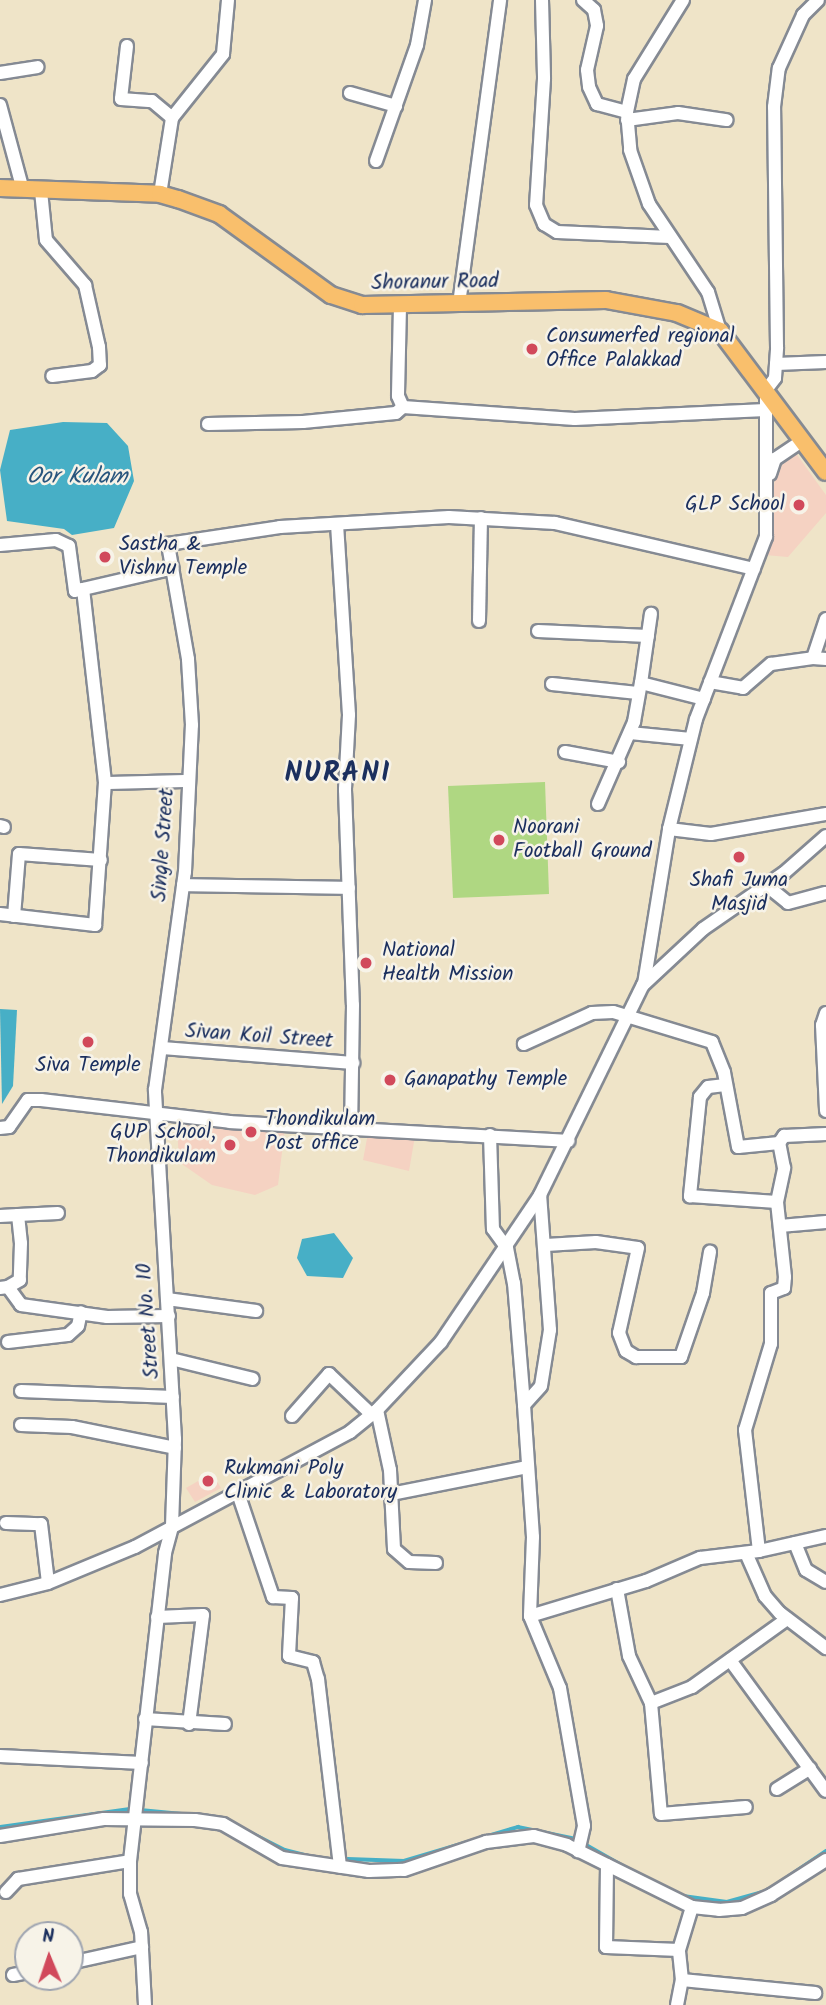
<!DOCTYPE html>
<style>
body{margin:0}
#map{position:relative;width:826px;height:2005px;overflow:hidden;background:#efe4c8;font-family:Kalam,sans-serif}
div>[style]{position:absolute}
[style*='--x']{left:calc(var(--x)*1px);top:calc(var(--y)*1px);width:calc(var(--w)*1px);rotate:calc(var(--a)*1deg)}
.built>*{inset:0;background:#f5d2c2}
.green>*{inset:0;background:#afd782}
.water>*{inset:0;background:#47afc6}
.stream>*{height:3.5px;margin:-1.75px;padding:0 1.75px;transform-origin:1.75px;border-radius:1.75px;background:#47afc6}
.roads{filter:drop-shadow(2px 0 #858a93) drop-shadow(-2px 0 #858a93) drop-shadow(0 2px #858a93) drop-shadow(0 -2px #858a93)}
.minor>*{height:12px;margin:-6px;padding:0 6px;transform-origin:6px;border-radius:6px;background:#fff}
.major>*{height:16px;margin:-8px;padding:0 8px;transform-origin:8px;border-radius:8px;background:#f9bf6c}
.dots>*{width:19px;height:19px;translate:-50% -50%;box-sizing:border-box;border:4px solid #f7f3e8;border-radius:50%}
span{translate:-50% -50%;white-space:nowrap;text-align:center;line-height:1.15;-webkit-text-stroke:5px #f7f3e8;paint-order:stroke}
.street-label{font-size:21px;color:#1b2f5e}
.poi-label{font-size:21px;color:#1b2f5e}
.left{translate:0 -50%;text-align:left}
.right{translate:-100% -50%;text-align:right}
.water-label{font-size:23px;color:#28557d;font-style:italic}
.district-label{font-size:28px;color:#1b2f5e;font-weight:700;letter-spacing:2px}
.north{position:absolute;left:14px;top:1921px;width:70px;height:70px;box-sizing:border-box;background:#f7f3e8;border:2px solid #9fa5b1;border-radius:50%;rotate:358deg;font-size:19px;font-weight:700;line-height:28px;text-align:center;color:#1b2f5e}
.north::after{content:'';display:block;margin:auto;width:24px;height:32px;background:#d1495b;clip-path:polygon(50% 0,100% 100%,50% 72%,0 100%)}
</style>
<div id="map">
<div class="built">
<i style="clip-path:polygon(795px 452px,826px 495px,826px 513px,788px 557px,765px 555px,776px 471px)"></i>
<i style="clip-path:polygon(177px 1125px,285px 1128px,278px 1185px,255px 1195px,212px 1185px,179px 1162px)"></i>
<i style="clip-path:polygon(368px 1133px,415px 1136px,409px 1171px,363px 1160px)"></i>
<i style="clip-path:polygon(212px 1473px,221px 1488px,195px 1502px,186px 1488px)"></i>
</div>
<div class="green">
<i style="clip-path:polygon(545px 782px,549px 894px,453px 898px,448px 786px)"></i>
</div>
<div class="water">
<i style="clip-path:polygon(63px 422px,107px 423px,128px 446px,134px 481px,114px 528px,72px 535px,64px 529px,7px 521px,0 470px,10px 430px)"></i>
<i style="clip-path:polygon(0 1009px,17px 1010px,13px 1086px,2px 1104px)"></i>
<i style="clip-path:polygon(334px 1233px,353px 1258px,343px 1278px,307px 1276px,297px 1258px,302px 1239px)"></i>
</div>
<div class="stream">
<i style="--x:224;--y:1819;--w:68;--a:26.9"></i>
<i style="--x:285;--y:1850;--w:25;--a:14"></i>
<i style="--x:0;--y:1827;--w:131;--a:-7.9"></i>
<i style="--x:130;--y:1809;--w:83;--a:5.5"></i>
<i style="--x:583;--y:1843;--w:48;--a:29.7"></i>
<i style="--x:348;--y:1859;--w:56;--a:2"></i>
<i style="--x:404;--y:1861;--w:119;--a:-16.6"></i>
<i style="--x:518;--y:1827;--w:59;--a:11.7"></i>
<i style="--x:657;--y:1883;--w:29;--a:27"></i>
<i style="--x:683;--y:1896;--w:44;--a:7.8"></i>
<i style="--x:727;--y:1902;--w:45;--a:-15.6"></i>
<i style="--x:779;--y:1883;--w:57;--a:-34.2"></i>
</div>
<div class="roads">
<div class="minor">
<i style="--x:542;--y:0;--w:79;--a:88.5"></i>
<i style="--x:544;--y:79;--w:126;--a:93.6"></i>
<i style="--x:536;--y:205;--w:21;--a:67"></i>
<i style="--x:544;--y:224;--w:15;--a:32"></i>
<i style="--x:557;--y:232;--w:113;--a:2.5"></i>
<i style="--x:583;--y:0;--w:15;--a:42"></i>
<i style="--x:594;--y:10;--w:16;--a:79"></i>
<i style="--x:597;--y:26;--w:45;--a:102.8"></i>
<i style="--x:587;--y:70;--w:17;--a:83"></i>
<i style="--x:589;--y:87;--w:19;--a:65"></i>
<i style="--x:597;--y:104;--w:31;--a:15"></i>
<i style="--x:683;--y:0;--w:93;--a:121.8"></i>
<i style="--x:634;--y:79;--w:34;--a:102"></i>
<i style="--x:627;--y:112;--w:38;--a:85"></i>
<i style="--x:630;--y:150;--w:57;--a:70.6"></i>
<i style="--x:649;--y:204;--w:106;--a:56.2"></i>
<i style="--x:708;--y:292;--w:41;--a:72.9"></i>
<i style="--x:127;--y:46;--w:53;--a:96.5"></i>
<i style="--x:121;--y:99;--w:31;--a:4"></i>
<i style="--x:152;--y:101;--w:26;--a:40"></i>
<i style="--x:0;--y:73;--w:38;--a:-9"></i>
<i style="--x:350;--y:93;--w:48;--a:15.8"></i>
<i style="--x:0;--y:105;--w:88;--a:74.9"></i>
<i style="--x:627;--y:120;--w:51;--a:-7.8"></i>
<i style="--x:678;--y:113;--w:49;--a:8.3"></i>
<i style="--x:376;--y:161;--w:123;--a:-70.5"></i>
<i style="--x:417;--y:45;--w:46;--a:-79.9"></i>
<i style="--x:41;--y:191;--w:49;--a:84.2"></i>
<i style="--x:46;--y:240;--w:60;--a:49.1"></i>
<i style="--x:85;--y:285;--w:64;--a:77.3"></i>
<i style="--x:99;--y:347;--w:18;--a:87"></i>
<i style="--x:100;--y:365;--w:10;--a:143"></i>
<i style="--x:92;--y:371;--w:40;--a:172.9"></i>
<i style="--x:160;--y:194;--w:77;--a:-81"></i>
<i style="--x:172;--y:118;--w:82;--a:-51.4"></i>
<i style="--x:223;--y:54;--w:54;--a:-84.7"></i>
<i style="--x:459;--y:304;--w:307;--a:-82.3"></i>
<i style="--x:400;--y:306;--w:90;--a:91.3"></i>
<i style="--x:398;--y:396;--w:12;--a:66"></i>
<i style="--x:403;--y:407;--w:172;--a:4"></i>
<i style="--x:575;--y:419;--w:191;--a:-2.7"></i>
<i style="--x:776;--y:364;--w:50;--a:-2.3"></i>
<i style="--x:208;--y:424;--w:95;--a:-1.2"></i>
<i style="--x:303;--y:422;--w:93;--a:-5.5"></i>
<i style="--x:396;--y:413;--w:9;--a:-41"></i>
<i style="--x:770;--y:474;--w:16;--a:-72"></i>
<i style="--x:775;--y:459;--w:32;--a:-34"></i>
<i style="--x:337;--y:524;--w:191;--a:86.4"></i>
<i style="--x:349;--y:715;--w:75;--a:93.1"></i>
<i style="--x:345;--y:790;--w:215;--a:87.9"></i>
<i style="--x:353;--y:1005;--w:123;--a:90.9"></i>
<i style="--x:0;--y:545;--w:56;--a:-5.1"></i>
<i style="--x:56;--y:540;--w:14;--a:25"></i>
<i style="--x:69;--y:546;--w:45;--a:82.4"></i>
<i style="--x:75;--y:591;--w:8;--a:-14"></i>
<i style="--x:83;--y:589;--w:195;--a:83.5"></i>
<i style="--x:105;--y:783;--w:83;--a:-1.4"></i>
<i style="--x:83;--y:589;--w:92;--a:-13.1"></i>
<i style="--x:826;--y:619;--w:41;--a:108.4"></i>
<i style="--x:813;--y:658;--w:13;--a:4"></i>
<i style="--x:479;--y:621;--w:103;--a:-88.9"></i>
<i style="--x:538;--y:631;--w:110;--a:2.6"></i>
<i style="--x:710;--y:682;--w:34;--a:10"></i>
<i style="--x:743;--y:688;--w:37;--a:-41"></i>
<i style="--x:771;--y:664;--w:42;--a:-8.1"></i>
<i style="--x:641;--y:683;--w:70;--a:-81.8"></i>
<i style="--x:552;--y:684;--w:86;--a:6"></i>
<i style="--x:630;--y:733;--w:61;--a:5.6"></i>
<i style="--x:565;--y:752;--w:55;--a:10.5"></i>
<i style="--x:598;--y:804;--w:90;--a:-66.3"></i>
<i style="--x:634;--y:722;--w:40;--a:-80"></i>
<i style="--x:641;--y:683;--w:65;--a:14.3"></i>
<i style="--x:0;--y:826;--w:4;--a:14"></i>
<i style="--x:669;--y:829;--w:42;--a:6.8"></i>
<i style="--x:711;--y:834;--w:117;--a:-9.9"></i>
<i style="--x:183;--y:885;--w:166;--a:1"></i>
<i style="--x:766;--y:885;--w:28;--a:39"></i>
<i style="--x:788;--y:903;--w:39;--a:-15"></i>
<i style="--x:0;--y:914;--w:96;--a:6.6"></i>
<i style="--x:95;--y:925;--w:142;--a:-86"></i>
<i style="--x:14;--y:916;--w:62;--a:-85.4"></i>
<i style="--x:19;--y:854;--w:82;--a:4.2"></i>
<i style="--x:644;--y:984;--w:157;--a:-80.8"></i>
<i style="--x:669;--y:829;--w:113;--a:-76.2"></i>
<i style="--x:696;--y:719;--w:195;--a:-69"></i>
<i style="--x:766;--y:537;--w:147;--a:-90"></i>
<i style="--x:766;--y:390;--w:15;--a:-53"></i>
<i style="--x:775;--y:378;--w:31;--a:-86"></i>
<i style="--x:777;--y:347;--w:240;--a:-90.7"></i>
<i style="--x:774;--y:107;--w:39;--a:-83"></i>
<i style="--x:779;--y:68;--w:58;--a:-65.6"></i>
<i style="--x:803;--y:15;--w:21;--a:-45"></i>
<i style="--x:826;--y:1013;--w:13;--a:108"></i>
<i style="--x:822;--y:1025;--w:86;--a:87.3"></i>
<i style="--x:162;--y:1048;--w:192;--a:4.5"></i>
<i style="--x:725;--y:1085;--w:17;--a:173"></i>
<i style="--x:708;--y:1087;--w:13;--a:129"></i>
<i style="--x:700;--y:1097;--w:100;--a:95.8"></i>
<i style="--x:690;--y:1196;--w:87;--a:3.9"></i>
<i style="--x:0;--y:1128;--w:9;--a:-6"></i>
<i style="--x:9;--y:1127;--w:33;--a:-55"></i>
<i style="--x:28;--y:1100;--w:13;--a:0"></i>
<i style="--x:41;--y:1100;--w:190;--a:6.6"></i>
<i style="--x:230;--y:1122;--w:339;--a:3.2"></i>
<i style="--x:490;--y:1135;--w:94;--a:88.2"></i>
<i style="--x:493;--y:1229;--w:24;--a:54"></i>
<i style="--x:507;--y:1248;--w:36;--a:79"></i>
<i style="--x:514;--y:1283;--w:122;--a:85.3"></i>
<i style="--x:524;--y:1405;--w:132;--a:86.1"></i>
<i style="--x:533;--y:1537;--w:79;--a:92.2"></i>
<i style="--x:530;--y:1616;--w:121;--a:-16.8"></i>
<i style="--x:646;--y:1581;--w:59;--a:-23.1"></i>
<i style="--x:700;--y:1558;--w:59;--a:-6.8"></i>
<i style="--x:759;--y:1551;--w:122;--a:-96.6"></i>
<i style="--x:745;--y:1430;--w:90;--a:-73.2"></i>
<i style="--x:771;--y:1344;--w:51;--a:-90"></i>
<i style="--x:771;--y:1293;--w:14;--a:-21"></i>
<i style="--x:784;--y:1288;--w:11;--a:-85"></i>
<i style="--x:785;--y:1277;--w:75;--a:-96.1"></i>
<i style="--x:777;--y:1202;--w:35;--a:-78"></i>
<i style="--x:784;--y:1168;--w:25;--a:-101"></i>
<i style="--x:779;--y:1143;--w:41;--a:174.4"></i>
<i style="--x:738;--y:1147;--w:76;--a:-100.6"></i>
<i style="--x:724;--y:1072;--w:32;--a:-112"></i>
<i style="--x:712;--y:1042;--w:103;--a:-163.1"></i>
<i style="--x:613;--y:1012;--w:21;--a:177"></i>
<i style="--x:592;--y:1013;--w:75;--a:155.5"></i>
<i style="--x:779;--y:1143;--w:9;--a:-54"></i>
<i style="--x:784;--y:1136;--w:42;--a:-2.7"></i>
<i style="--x:18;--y:1215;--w:40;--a:-2.9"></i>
<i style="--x:0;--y:1216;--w:18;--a:-3"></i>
<i style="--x:18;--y:1215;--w:28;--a:84"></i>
<i style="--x:21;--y:1243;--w:37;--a:92"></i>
<i style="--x:20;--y:1280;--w:14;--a:150"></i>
<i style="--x:780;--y:1226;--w:46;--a:-5"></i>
<i style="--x:546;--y:1245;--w:50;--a:-3.4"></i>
<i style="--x:596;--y:1242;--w:42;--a:8.1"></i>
<i style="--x:638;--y:1248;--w:87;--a:102.6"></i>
<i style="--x:619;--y:1333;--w:19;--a:69"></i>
<i style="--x:626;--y:1351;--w:12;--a:31"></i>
<i style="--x:636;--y:1357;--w:45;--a:0"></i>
<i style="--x:681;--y:1357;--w:68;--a:-71"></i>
<i style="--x:703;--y:1293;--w:42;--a:-80.3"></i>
<i style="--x:0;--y:1288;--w:8;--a:-7"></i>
<i style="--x:8;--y:1287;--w:22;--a:54"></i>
<i style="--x:21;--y:1305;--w:87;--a:7.9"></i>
<i style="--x:107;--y:1317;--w:62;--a:-0.9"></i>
<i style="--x:167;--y:1299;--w:90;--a:7.7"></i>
<i style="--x:8;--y:1342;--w:60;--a:-6.7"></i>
<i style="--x:68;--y:1335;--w:13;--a:-42"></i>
<i style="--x:78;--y:1326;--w:14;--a:-78"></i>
<i style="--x:171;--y:1359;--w:84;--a:13.7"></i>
<i style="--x:21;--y:1391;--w:152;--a:2.3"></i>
<i style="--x:524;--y:1405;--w:25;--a:-48"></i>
<i style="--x:541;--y:1386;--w:57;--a:-80.9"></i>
<i style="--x:550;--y:1330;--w:135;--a:-94.2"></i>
<i style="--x:377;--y:1410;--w:61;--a:77.8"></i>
<i style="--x:390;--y:1470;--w:79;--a:87.1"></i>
<i style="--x:394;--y:1549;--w:20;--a:41"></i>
<i style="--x:409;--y:1562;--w:27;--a:2"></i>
<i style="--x:292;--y:1416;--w:56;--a:-48.6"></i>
<i style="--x:329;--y:1374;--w:58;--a:43.6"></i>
<i style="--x:21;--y:1425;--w:51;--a:2.2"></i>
<i style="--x:72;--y:1427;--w:105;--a:11.5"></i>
<i style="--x:238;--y:1493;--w:110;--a:71.4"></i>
<i style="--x:273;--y:1597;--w:19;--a:3"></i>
<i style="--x:292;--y:1598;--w:58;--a:93"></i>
<i style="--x:289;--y:1656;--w:25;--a:14"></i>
<i style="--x:313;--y:1662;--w:18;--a:74"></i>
<i style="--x:318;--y:1679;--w:189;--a:83.3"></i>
<i style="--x:391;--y:1494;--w:139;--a:-11.2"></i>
<i style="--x:6;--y:1523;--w:35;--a:2"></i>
<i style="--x:41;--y:1524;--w:59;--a:83.2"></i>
<i style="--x:795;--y:1543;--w:29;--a:68"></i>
<i style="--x:806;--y:1570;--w:23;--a:31"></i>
<i style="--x:759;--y:1551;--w:69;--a:-12.6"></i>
<i style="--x:746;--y:1553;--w:47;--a:66.2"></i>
<i style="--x:765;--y:1596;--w:23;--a:49"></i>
<i style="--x:780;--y:1613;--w:58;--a:37.3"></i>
<i style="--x:617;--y:1589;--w:68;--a:79.8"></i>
<i style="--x:629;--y:1656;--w:52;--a:64.9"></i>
<i style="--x:651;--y:1703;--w:111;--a:84.9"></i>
<i style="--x:661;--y:1814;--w:85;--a:-4.7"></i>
<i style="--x:0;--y:1595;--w:49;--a:-14"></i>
<i style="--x:48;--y:1583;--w:94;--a:-22.5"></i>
<i style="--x:135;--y:1547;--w:244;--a:-28.1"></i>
<i style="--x:350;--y:1432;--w:35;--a:-39"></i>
<i style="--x:377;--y:1410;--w:93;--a:-46.7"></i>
<i style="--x:441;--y:1342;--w:177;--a:-56"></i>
<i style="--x:540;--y:1195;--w:234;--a:-63.9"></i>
<i style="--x:643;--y:985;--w:82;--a:-43"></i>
<i style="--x:703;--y:929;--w:98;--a:-34.7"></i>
<i style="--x:784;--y:873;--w:56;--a:-41.4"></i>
<i style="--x:530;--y:1616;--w:78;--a:67.4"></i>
<i style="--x:560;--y:1688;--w:140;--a:80.1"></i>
<i style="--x:584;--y:1826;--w:26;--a:103"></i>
<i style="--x:157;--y:1617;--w:46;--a:-2.5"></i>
<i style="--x:203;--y:1615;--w:110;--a:97.3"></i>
<i style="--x:730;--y:1660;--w:162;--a:53.8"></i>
<i style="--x:651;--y:1703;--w:44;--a:-21.3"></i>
<i style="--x:692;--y:1687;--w:117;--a:-35.6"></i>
<i style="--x:145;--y:1719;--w:80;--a:3.6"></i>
<i style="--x:0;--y:1756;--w:142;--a:2.8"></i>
<i style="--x:777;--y:1789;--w:39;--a:-32"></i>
<i style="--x:0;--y:1836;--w:105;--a:-9.3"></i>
<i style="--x:104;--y:1819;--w:91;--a:0.6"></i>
<i style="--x:195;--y:1820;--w:28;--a:8"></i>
<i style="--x:223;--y:1824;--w:68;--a:30"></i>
<i style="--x:282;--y:1858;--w:88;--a:8.5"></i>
<i style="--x:369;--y:1871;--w:35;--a:-2"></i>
<i style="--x:404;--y:1870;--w:87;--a:-18.9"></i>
<i style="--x:486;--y:1842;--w:48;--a:-7.1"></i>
<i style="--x:534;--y:1836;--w:34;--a:15"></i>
<i style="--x:567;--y:1845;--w:140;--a:26.4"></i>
<i style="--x:692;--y:1907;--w:27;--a:6"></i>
<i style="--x:719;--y:1910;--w:23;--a:-5"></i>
<i style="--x:742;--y:1908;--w:32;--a:-24"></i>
<i style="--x:771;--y:1895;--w:65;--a:-32.5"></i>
<i style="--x:607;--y:1865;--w:82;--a:90.7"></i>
<i style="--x:606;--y:1947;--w:73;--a:2.4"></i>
<i style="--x:6;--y:1892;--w:18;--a:-47"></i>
<i style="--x:18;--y:1879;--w:113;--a:-9.1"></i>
<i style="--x:70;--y:1963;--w:74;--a:-12.5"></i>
<i style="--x:13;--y:1975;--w:15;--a:-11"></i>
<i style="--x:682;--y:1980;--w:134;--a:5.6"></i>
<i style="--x:145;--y:2005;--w:73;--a:-93.1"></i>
<i style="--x:141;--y:1932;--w:40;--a:-106"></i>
<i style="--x:130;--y:1894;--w:33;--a:-90"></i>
<i style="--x:130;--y:1861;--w:310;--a:-83.5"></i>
<i style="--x:165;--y:1553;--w:28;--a:-75"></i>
<i style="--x:172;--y:1526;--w:87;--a:-88"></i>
<i style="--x:175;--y:1439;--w:350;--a:-93.3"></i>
<i style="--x:155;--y:1090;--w:220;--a:-82.2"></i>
<i style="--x:185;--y:872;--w:147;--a:-87.3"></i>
<i style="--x:192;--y:725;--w:66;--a:-93.5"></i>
<i style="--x:188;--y:659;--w:117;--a:-99.9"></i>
<i style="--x:168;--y:544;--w:113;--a:-8.6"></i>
<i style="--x:280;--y:527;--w:169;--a:-3.4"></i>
<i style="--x:449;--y:517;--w:106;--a:3.2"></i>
<i style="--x:555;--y:523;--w:204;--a:13"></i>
<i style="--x:677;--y:2005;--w:25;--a:-79"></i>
<i style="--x:682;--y:1980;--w:30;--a:-96"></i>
<i style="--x:679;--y:1950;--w:45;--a:-73.2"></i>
</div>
<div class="major">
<i style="--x:0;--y:188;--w:160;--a:2.1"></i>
<i style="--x:160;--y:194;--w:19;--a:16"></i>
<i style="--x:178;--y:199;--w:44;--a:20.1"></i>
<i style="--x:219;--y:214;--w:138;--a:35.9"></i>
<i style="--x:331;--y:295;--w:33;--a:18"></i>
<i style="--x:362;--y:305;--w:244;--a:-1.2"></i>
<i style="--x:606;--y:300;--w:72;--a:10.4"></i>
<i style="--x:677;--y:313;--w:47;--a:22.7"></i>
<i style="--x:720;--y:331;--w:176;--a:53.1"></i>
</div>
</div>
<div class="dots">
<i style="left:532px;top:349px;background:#d1495b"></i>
<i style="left:799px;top:505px;background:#d1495b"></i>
<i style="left:105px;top:557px;background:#d1495b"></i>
<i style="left:499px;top:840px;background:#d1495b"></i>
<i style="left:739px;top:857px;background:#d1495b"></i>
<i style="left:366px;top:963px;background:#d1495b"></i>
<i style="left:88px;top:1042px;background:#d1495b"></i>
<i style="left:390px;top:1080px;background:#d1495b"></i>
<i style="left:251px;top:1132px;background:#d1495b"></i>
<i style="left:230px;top:1145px;background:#d1495b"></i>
<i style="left:208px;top:1481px;background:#d1495b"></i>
</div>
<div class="street-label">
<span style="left:435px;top:283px;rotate:-1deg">Shoranur Road</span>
<span style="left:164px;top:845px;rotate:-86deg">Single Street</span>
<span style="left:259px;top:1037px;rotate:4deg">Sivan Koil Street</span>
<span style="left:149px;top:1321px;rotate:-94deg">Street No. 10</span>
</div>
<div class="poi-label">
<span class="left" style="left:546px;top:349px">Consumerfed regional<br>Office Palakkad</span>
<span class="right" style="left:785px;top:505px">GLP School</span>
<span class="left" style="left:119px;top:557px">Sastha &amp;<br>Vishnu Temple</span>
<span class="left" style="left:513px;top:840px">Noorani<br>Football Ground</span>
<span style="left:739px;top:893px">Shafi Juma<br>Masjid</span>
<span class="left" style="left:382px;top:963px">National<br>Health Mission</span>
<span style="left:88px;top:1066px">Siva Temple</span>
<span class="left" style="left:404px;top:1080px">Ganapathy Temple</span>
<span class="left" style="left:265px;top:1132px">Thondikulam<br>Post office</span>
<span class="right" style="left:216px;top:1145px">GUP School,<br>Thondikulam</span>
<span class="left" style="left:224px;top:1481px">Rukmani Poly<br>Clinic &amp; Laboratory</span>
</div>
<div class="water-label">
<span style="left:77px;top:477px">Oor Kulam</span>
</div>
<div class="district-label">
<span style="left:338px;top:774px">NURANI</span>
</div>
<div class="north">N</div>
</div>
